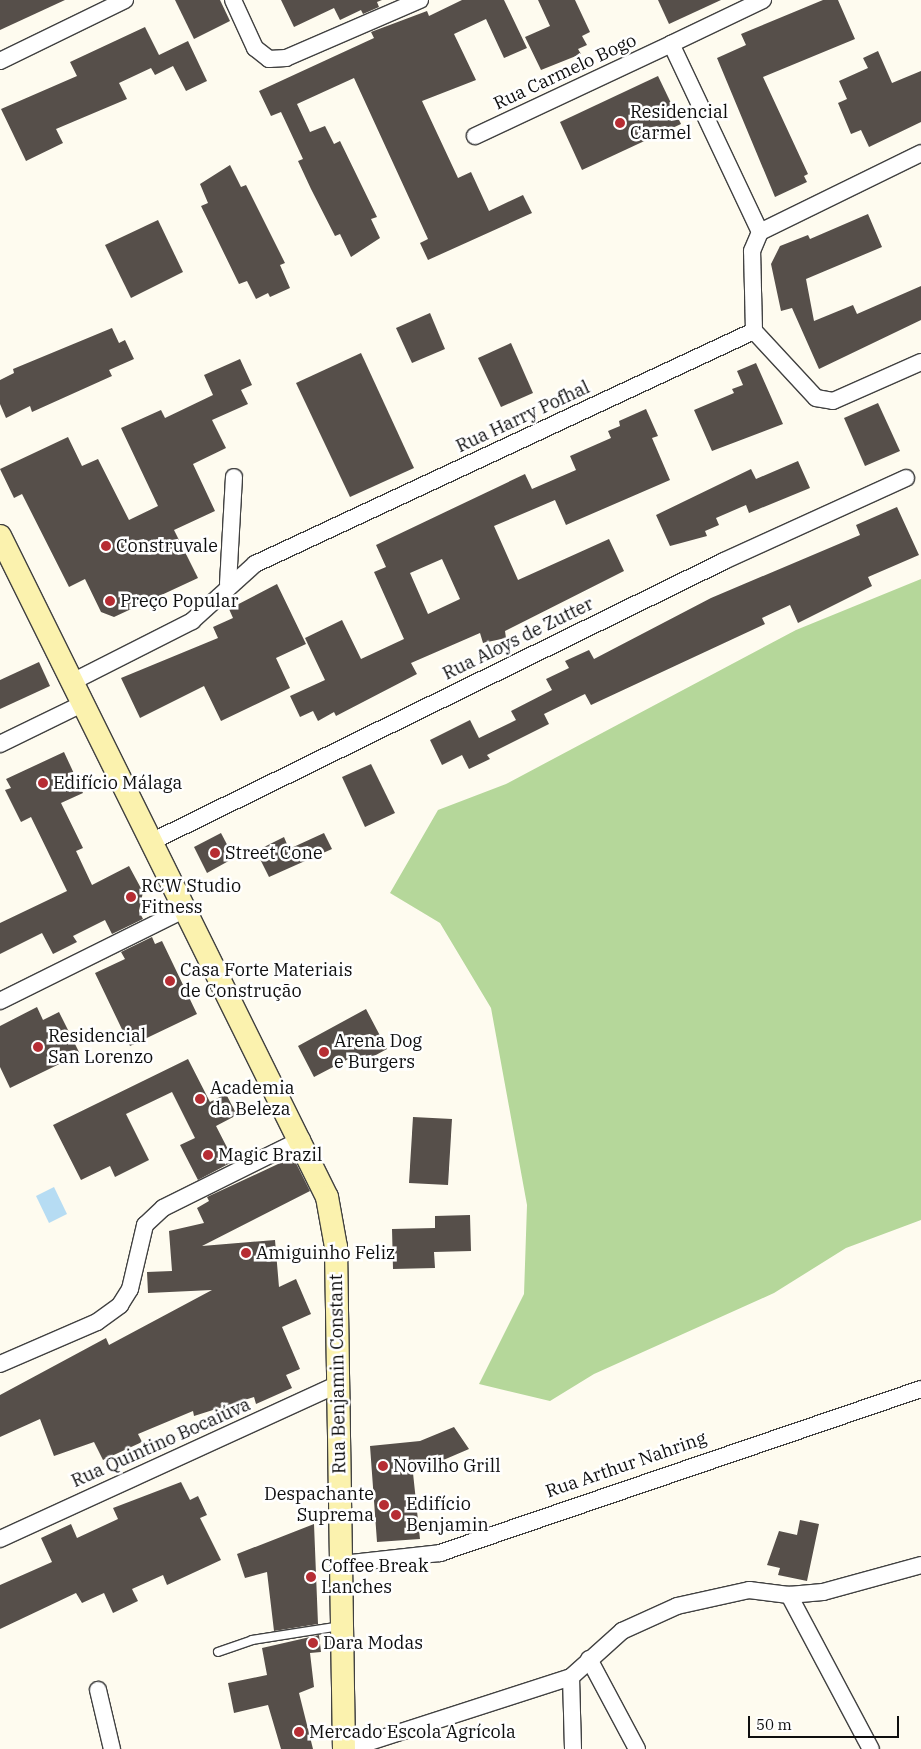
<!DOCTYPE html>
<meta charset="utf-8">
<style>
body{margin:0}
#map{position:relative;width:921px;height:1749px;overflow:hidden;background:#fefbef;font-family:"IBM Plex Serif",serif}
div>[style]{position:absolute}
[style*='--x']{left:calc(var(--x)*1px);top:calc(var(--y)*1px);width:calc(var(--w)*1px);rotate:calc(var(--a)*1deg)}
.forest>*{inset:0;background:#b5d79a}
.water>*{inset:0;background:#b6dcf3}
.building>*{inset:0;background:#564f4a}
.roads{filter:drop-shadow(1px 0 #414141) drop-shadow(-1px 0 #414141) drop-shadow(0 1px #414141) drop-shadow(0 -1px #414141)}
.service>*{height:8px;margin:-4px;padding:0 4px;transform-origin:4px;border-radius:4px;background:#fff}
.minor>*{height:16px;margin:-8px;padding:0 8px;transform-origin:8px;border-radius:8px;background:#fff}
.secondary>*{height:22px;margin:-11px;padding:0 11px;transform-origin:11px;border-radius:11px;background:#fbf2ae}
.dots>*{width:14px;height:14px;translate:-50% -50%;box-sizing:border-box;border:2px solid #fff;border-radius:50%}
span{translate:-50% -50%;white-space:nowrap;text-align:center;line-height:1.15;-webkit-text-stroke:5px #fff;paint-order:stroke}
.street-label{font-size:18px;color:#0e0e0e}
.poi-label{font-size:18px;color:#0e0e0e}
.left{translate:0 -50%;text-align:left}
.right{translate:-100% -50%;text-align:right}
.scale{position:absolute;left:748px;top:1716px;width:151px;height:22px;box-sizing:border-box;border:2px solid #0e0e0e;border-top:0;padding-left:6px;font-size:15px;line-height:18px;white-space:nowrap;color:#0e0e0e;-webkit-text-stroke:4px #fff;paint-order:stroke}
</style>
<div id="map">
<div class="forest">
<i style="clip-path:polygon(921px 579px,921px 1220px,846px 1248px,774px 1293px,594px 1374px,550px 1401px,479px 1384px,524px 1294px,527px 1205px,491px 1008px,440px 923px,390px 893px,438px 810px,506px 784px,796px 630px)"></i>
</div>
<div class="water">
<i style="clip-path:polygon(54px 1187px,67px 1214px,49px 1223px,36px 1196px)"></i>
</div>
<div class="building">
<i style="clip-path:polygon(0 0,65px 0,0 30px)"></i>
<i style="clip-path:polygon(175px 0,220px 0,230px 21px,194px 39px)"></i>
<i style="clip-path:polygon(281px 0,382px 0,377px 2px,379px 7px,363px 14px,361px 10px,340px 20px,334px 8px,294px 27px)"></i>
<i style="clip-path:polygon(462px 0,504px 0,527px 48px,504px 58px,486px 19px,454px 34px,476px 80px,422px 101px,458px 178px,471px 172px,489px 211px,523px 195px,532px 213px,428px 260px,420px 243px,428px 239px,354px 78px,297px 104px,310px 132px,325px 126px,334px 144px,340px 141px,377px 217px,371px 219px,380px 238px,351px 257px,340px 234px,335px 236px,311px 189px,298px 161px,303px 159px,281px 112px,271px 116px,259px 91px,374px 38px,371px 32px,427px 11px,429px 16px)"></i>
<i style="clip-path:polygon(538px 0,575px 0,590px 32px,582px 36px,587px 45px,578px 49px,581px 54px,541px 70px,525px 37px,550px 26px)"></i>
<i style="clip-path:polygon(658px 0,721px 0,669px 24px)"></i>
<i style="clip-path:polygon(823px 0,838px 0,855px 39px,763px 77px,808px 174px,804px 176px,807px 182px,775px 197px,717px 58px,746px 45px,741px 34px)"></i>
<i style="clip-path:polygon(145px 27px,159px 55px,188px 41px,207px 81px,186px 91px,173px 66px,155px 75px,151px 68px,119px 83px,127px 99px,56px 129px,63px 143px,26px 161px,1px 109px,77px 76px,70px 62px)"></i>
<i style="clip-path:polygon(878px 51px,892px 83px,921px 71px,921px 122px,869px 147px,861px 130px,851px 134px,838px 103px,847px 99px,839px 81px,868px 68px,863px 58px)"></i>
<i style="clip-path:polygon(658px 76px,681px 124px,582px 170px,560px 122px)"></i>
<i style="clip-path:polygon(230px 165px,241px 187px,246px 185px,285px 263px,280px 265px,290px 288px,270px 297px,268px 293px,256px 299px,247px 281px,239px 284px,201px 206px,208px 203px,200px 184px)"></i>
<i style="clip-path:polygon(868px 214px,882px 247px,806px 279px,814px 321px,853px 305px,857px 314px,921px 286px,921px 320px,819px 369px,792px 308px,781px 311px,771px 264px,780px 246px,808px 235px,810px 239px)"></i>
<i style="clip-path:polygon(158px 220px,183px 272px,131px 298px,105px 245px)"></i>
<i style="clip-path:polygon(430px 313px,445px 349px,412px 363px,396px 328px)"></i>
<i style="clip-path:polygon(112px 328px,119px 343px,125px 340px,134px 359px,109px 370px,112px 376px,32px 412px,30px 406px,6px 418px,0 404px,0 380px,14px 373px,13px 369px)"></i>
<i style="clip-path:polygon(511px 343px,533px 393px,501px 407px,478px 358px)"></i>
<i style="clip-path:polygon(361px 353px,414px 468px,350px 497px,296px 383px)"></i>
<i style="clip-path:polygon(240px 359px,252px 385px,241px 390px,248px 404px,212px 420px,226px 448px,193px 464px,215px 511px,174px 530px,198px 578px,114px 617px,101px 612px,85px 579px,69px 587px,22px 494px,14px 498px,0 469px,68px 437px,82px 466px,98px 459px,129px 520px,158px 506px,121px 428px,161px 410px,165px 418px,213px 395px,204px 375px)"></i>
<i style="clip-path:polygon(756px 363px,783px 424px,712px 451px,694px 410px,734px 393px,732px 389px,743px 385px,737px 371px)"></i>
<i style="clip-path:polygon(878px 403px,900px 451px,865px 466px,844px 418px)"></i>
<i style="clip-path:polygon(evenodd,646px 409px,658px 436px,652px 438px,670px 480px,566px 525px,555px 500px,494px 526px,518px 580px,609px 539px,624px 571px,505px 631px,506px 638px,483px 643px,480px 633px,411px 663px,417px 674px,336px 716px,334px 712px,318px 721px,313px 711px,300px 717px,290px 696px,325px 680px,305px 638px,342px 620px,361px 659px,404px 639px,374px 572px,386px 567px,376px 545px,525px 474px,532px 489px,576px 470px,570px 456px,611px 438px,608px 431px,620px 426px,619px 421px,646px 409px,442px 559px,460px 599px,428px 614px,410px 573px,442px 559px)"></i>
<i style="clip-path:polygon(798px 461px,810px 488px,749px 513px,746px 505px,716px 518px,719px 525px,705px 531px,707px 536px,670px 546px,656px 515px,751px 469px,756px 479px)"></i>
<i style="clip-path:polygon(897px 507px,919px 555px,868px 577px,872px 586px,798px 623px,790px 605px,762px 618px,765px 624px,591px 705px,585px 694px,544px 714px,549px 724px,487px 755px,490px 759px,469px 769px,462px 755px,442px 765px,430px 740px,470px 720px,479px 738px,516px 720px,511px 711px,552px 690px,546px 679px,569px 668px,565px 661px,589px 650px,594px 659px,711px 598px,860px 535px,856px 525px)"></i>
<i style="clip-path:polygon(277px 584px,306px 644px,276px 658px,290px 688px,221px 721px,204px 686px,140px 718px,121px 678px,218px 638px,213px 627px,233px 618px,229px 609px)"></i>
<i style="clip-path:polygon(39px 662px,50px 686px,0 709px,0 680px)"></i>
<i style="clip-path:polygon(64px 752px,83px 793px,61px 803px,83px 848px,76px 851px,92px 885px,129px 866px,143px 892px,139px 911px,143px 919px,112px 934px,105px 920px,73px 936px,77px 942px,53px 954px,42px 933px,0 954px,0 923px,67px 891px,31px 817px,21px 822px,5px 790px,11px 788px,6px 779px)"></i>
<i style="clip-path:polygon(371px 764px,395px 813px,365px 827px,342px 777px)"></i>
<i style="clip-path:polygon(221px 833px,234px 858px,207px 873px,194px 847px)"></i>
<i style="clip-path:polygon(324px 833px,332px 849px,269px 877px,256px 851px,284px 837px,289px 849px)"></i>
<i style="clip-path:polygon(152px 937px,155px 944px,162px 941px,197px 1014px,130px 1046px,95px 973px,125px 959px,121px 952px)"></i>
<i style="clip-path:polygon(37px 1007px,43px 1020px,59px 1012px,80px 1054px,10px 1088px,0 1067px,0 1026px)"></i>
<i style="clip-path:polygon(366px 1009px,387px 1049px,363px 1062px,358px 1054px,314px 1077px,298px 1046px)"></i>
<i style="clip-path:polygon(188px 1059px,210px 1102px,226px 1094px,237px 1115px,216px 1126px,234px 1161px,198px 1180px,180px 1145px,195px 1138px,172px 1092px,126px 1114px,149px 1160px,115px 1177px,110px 1166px,81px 1180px,53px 1125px)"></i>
<i style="clip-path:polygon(413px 1117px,452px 1119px,448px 1185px,409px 1183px)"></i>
<i style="clip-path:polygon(293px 1157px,310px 1191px,202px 1246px,275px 1240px,279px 1287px,296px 1279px,311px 1314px,282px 1327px,300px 1369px,286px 1375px,292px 1388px,256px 1404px,254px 1397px,194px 1416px,193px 1411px,138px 1434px,142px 1442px,103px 1460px,94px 1442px,54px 1456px,40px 1419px,0 1437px,0 1395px,106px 1338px,109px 1345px,212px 1290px,148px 1293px,147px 1272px,172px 1271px,169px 1231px,204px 1223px,197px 1208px,209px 1201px,207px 1197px)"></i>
<i style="clip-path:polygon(470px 1215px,471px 1251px,434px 1252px,435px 1268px,393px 1269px,392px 1229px,435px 1228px,435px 1216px)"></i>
<i style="clip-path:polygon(454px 1427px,469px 1449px,413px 1473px,420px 1539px,377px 1542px,370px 1446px,420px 1441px)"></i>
<i style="clip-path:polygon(181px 1482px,190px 1500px,198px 1496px,207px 1515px,200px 1518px,221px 1560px,167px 1585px,163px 1575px,132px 1589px,138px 1601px,113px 1613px,104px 1593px,82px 1603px,76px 1593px,0 1629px,0 1585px,52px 1562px,41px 1538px,71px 1524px,77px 1538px,118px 1519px,113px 1508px)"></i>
<i style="clip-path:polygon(800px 1520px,819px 1524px,807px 1581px,778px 1575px,780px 1568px,767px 1565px,779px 1531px,797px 1535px)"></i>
<i style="clip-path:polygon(314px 1524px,318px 1624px,274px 1631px,267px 1572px,245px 1578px,237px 1554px)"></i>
<i style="clip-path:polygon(319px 1635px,321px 1652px,310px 1653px,314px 1687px,299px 1693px,313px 1749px,281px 1749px,268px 1705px,234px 1713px,228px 1683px,267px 1675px,262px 1648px)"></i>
</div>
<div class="roads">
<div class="service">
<i style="--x:218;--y:1652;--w:36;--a:-19"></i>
<i style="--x:252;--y:1640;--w:89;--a:-9"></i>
</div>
<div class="minor">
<i style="--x:233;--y:0;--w:53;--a:65.4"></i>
<i style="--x:255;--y:48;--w:18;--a:38"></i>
<i style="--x:269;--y:59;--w:17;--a:-3"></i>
<i style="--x:286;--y:58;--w:146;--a:-23.4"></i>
<i style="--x:0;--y:61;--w:139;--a:-26"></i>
<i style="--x:475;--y:136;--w:217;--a:-25.1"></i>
<i style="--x:760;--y:232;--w:208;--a:-115.3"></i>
<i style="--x:671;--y:44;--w:102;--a:-25.6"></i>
<i style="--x:754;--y:331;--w:91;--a:47.2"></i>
<i style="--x:816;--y:398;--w:17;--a:10"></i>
<i style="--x:833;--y:401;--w:96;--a:-23.9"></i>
<i style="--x:228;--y:584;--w:107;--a:-86.8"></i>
<i style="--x:72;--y:682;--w:135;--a:-26.9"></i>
<i style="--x:192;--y:621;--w:85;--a:-42.1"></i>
<i style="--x:255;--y:564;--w:551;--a:-25.03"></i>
<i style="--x:754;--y:331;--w:80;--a:-91.4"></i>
<i style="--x:752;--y:251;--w:21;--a:-67"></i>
<i style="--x:760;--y:232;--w:179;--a:-26.1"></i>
<i style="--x:0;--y:744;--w:91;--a:-26"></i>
<i style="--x:151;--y:842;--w:638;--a:-26.12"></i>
<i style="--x:724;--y:561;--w:200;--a:-24.5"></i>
<i style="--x:0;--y:1001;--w:204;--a:-26.4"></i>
<i style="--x:0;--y:1364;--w:106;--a:-23.4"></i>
<i style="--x:97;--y:1322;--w:29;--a:-36"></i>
<i style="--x:120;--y:1305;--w:19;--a:-58"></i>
<i style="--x:130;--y:1289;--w:66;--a:-76.8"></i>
<i style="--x:145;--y:1225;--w:25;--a:-43"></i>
<i style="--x:163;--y:1208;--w:155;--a:-26.4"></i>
<i style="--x:0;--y:1539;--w:373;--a:-24.6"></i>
<i style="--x:341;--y:1564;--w:100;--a:-6.3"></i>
<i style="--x:440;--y:1553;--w:508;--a:-18.83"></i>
<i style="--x:789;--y:1595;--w:174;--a:62"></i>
<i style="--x:589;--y:1659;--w:102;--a:61.9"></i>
<i style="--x:571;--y:1677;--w:72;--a:88.4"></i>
<i style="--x:98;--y:1690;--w:61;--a:76.7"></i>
<i style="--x:348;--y:1749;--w:234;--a:-17.9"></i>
<i style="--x:571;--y:1677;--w:69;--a:-42"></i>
<i style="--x:622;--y:1631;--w:60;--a:-24.4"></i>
<i style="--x:677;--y:1606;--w:74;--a:-12.5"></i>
<i style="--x:749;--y:1590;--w:40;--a:7.1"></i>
<i style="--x:789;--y:1595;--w:34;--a:-5"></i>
<i style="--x:823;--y:1592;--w:102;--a:-15.4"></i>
</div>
<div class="secondary">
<i style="--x:0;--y:536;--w:737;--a:63.68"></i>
<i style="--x:327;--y:1197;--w:51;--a:79.8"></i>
<i style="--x:336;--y:1247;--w:502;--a:89.09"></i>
</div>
</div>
<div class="dots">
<i style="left:620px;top:123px;background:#b62d33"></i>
<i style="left:106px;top:546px;background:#b62d33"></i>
<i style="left:110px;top:601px;background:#b62d33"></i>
<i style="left:43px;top:783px;background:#b62d33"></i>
<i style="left:215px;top:853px;background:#b62d33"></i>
<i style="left:131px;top:897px;background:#b62d33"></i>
<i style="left:170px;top:981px;background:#b62d33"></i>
<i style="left:38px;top:1047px;background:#b62d33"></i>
<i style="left:324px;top:1052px;background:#b62d33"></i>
<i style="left:200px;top:1099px;background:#b62d33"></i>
<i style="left:208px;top:1155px;background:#b62d33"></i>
<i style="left:246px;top:1253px;background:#b62d33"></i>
<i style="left:383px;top:1466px;background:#b62d33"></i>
<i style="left:384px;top:1505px;background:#b62d33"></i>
<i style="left:396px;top:1515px;background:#b62d33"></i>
<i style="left:311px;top:1577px;background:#b62d33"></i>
<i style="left:313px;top:1643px;background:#b62d33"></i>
<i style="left:299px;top:1732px;background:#b62d33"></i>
</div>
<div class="street-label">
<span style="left:565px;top:72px;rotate:-25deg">Rua Carmelo Bogo</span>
<span style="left:523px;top:417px;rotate:-25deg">Rua Harry Pofhal</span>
<span style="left:518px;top:639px;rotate:-26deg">Rua Aloys de Zutter</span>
<span style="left:338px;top:1374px;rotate:-91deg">Rua Benjamin Constant</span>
<span style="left:161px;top:1443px;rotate:-24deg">Rua Quintino Bocaiúva</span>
<span style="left:626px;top:1465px;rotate:-19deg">Rua Arthur Nahring</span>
</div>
<div class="poi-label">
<span class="left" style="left:630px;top:123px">Residencial<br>Carmel</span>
<span class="left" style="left:116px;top:546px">Construvale</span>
<span class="left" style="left:120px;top:601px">Preço Popular</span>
<span class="left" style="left:53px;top:783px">Edifício Málaga</span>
<span class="left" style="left:225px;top:853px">Street Cone</span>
<span class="left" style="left:141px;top:897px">RCW Studio<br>Fitness</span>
<span class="left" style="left:180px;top:981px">Casa Forte Materiais<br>de Construção</span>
<span class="left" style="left:48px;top:1047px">Residencial<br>San Lorenzo</span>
<span class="left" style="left:334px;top:1052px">Arena Dog<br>e Burgers</span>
<span class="left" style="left:210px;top:1099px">Academia<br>da Beleza</span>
<span class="left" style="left:218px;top:1155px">Magic Brazil</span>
<span class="left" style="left:256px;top:1253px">Amiguinho Feliz</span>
<span class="left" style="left:393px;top:1466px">Novilho Grill</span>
<span class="right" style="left:374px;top:1505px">Despachante<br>Suprema</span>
<span class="left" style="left:406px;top:1515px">Edifício<br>Benjamin</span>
<span class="left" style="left:321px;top:1577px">Coffee Break<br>Lanches</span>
<span class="left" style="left:323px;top:1643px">Dara Modas</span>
<span class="left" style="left:309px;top:1732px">Mercado Escola Agrícola</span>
</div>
<div class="scale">50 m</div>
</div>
